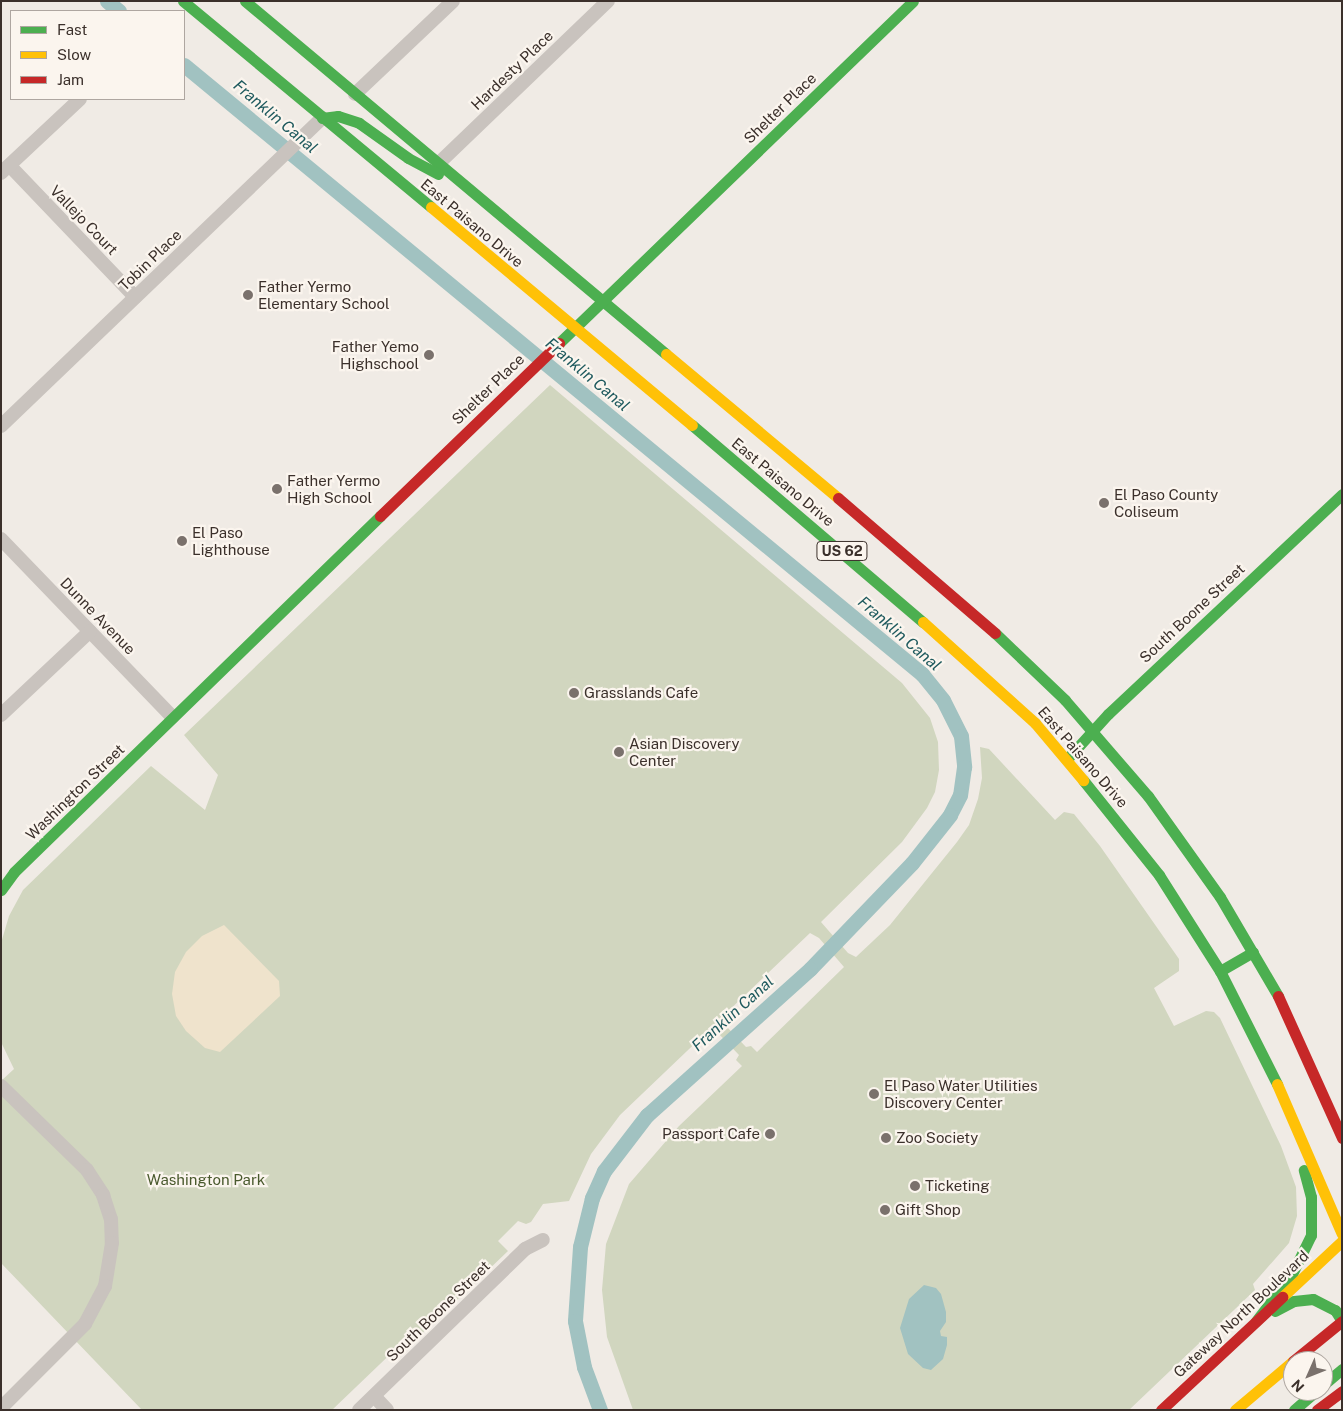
<!DOCTYPE html>
<style>
body{margin:0}
#map{position:relative;width:1343px;height:1411px;overflow:hidden;background:#f0ebe5;font-family:"Public Sans",sans-serif}
div>[style]{position:absolute}
[style*='--x']{left:calc(var(--x)*1px);top:calc(var(--y)*1px);width:calc(var(--w)*1px);rotate:calc(var(--a)*1deg)}
.green>*{inset:0;background:#d1d6bf}
.sand>*{inset:0;background:#efe3cc}
.water>*{inset:0;background:#a1c2c1}
.canal>*{height:15px;margin:-7.5px;padding:0 7.5px;transform-origin:7.5px;border-radius:7.5px;background:#a1c2c1}
.street>*{height:14px;margin:-7px;padding:0 7px;transform-origin:7px;border-radius:7px;background:#c9c3be}
.fast>*{height:11px;margin:-5.5px;padding:0 5.5px;transform-origin:5.5px;border-radius:5.5px;background:#4caf50}
.slow>*{height:11px;margin:-5.5px;padding:0 5.5px;transform-origin:5.5px;border-radius:5.5px;background:#ffc107}
.jam>*{height:11px;margin:-5.5px;padding:0 5.5px;transform-origin:5.5px;border-radius:5.5px;background:#c62828}
.jam-bridge>*{height:11px;margin:-5.5px;padding:0 5.5px;transform-origin:5.5px;border-radius:5.5px;background:#c62828}
.dots>*{width:14px;height:14px;translate:-50% -50%;box-sizing:border-box;border:2px solid #fbf5ee;border-radius:50%}
span{translate:-50% -50%;white-space:nowrap;text-align:center;line-height:1.15;-webkit-text-stroke:4.5px #fbf5ee;paint-order:stroke}
.shield-label span{padding:1px 4px;background:#fbf5ee;border:1px solid;border-radius:4px;-webkit-text-stroke-width:0}
.shield-label{font-size:14px;color:#3b302b;font-weight:700}
.street-label{font-size:15px;color:#3b302b}
.poi-label{font-size:15px;color:#3b302b}
.left{translate:0 -50%;text-align:left}
.right{translate:-100% -50%;text-align:right}
.park-label{font-size:15px;color:#4a5a2e}
.water-label{font-size:16px;color:#1f5a5e;font-style:italic}
.frame{position:absolute;inset:0;border:2px solid #3b302b;pointer-events:none}
.legend{position:absolute;left:10px;top:10px;width:175px;height:90px;box-sizing:border-box;background:#fbf5ee;border:1px solid #aea6a0;margin:0;padding:6px 9px;list-style:none;font-size:15px;color:#3b302b}
.legend li{display:flex;align-items:center;gap:10px;height:25px}
.legend b{width:25px;border:1px solid #aea6a0}
.north{position:absolute;left:1283px;top:1351px;width:50px;height:50px;box-sizing:border-box;background:#fbf5ee;border:1px solid #aea6a0;border-radius:50%;rotate:226deg;font-size:14px;font-weight:700;line-height:20px;text-align:center;color:#3b302b}
.north::after{content:'';display:block;margin:auto;width:18px;height:22px;background:#7a716c;clip-path:polygon(50% 0,100% 100%,50% 72%,0 100%)}
</style>
<div id="map">
<div class="green">
<i style="clip-path:polygon(evenodd,550px 385px,902px 683px,930px 718px,938px 742px,939px 770px,935px 792px,927px 808px,902px 842px,821px 922px,848px 953px,856px 957px,890px 925px,957px 842px,969px 825px,978px 799px,982px 778px,980px 747px,989px 749px,1055px 820px,1064px 812px,1074px 814px,1100px 846px,1179px 959px,1179px 971px,1154px 988px,1174px 1026px,1206px 1011px,1214px 1012px,1220px 1018px,1281px 1146px,1296px 1187px,1297px 1216px,1289px 1243px,1253px 1284px,1255px 1290px,1129px 1410px,633px 1410px,607px 1337px,602px 1290px,606px 1244px,629px 1184px,679px 1126px,742px 1066px,736px 1060px,739px 1055px,717px 1032px,713px 1034px,709px 1030px,620px 1115px,591px 1154px,569px 1201px,543px 1204px,531px 1222px,526px 1224px,518px 1221px,498px 1241px,508px 1251px,411px 1344px,403px 1342px,332px 1410px,142px 1410px,1px 1263px,1px 1081px,14px 1069px,1px 1042px,1px 943px,9px 916px,23px 890px,151px 766px,205px 810px,218px 775px,184px 735px,550px 385px,810px 933px,819px 938px,844px 967px,757px 1052px,751px 1046px,746px 1047px,726px 1026px,723px 1016px,810px 933px)"></i>
</div>
<div class="sand">
<i style="clip-path:polygon(224px 925px,279px 981px,280px 996px,220px 1052px,205px 1048px,186px 1031px,176px 1016px,172px 994px,175px 972px,186px 952px,202px 936px)"></i>
</div>
<div class="water">
<i style="clip-path:polygon(924px 1285px,936px 1288px,941px 1294px,946px 1312px,946px 1322px,940px 1331px,941px 1336px,947px 1337px,947px 1345px,943px 1359px,931px 1370px,923px 1368px,908px 1354px,900px 1328px,909px 1299px)"></i>
</div>
<div class="canal">
<i style="--x:107;--y:1;--w:16;--a:40"></i>
<i style="--x:184;--y:65;--w:957;--a:39.53"></i>
<i style="--x:922;--y:674;--w:33;--a:51"></i>
<i style="--x:943;--y:700;--w:40;--a:63.4"></i>
<i style="--x:961;--y:736;--w:31;--a:84"></i>
<i style="--x:964;--y:767;--w:28;--a:98"></i>
<i style="--x:960;--y:795;--w:22;--a:117"></i>
<i style="--x:950;--y:815;--w:61;--a:128.4"></i>
<i style="--x:912;--y:863;--w:147;--a:133.9"></i>
<i style="--x:810;--y:969;--w:219;--a:138.1"></i>
<i style="--x:647;--y:1115;--w:71;--a:127.5"></i>
<i style="--x:604;--y:1171;--w:30;--a:114"></i>
<i style="--x:592;--y:1198;--w:50;--a:103.8"></i>
<i style="--x:580;--y:1247;--w:74;--a:93.9"></i>
<i style="--x:575;--y:1321;--w:47;--a:78.9"></i>
<i style="--x:584;--y:1367;--w:46;--a:69.6"></i>
</div>
<div class="street">
<i style="--x:355;--y:94;--w:135;--a:-43.5"></i>
<i style="--x:439;--y:163;--w:234;--a:-43.8"></i>
<i style="--x:10;--y:166;--w:181;--a:46.3"></i>
<i style="--x:1;--y:173;--w:108;--a:-43.1"></i>
<i style="--x:1;--y:426;--w:445;--a:-43.8"></i>
<i style="--x:1;--y:539;--w:247;--a:46.1"></i>
<i style="--x:1;--y:715;--w:122;--a:-43.3"></i>
<i style="--x:1;--y:1086;--w:120;--a:44.3"></i>
<i style="--x:87;--y:1170;--w:30;--a:57"></i>
<i style="--x:103;--y:1195;--w:25;--a:72"></i>
<i style="--x:111;--y:1219;--w:24;--a:88"></i>
<i style="--x:112;--y:1243;--w:44;--a:99.2"></i>
<i style="--x:105;--y:1286;--w:43;--a:117.8"></i>
<i style="--x:85;--y:1324;--w:119;--a:135"></i>
<i style="--x:374;--y:1396;--w:19;--a:47"></i>
<i style="--x:359;--y:1410;--w:231;--a:-44.1"></i>
<i style="--x:525;--y:1249;--w:20;--a:-27"></i>
</div>
<div class="fast">
<i style="--x:183;--y:1;--w:322;--a:39.7"></i>
<i style="--x:245;--y:1;--w:549;--a:39.98"></i>
<i style="--x:322;--y:118;--w:16;--a:-7"></i>
<i style="--x:338;--y:116;--w:22;--a:18"></i>
<i style="--x:359;--y:123;--w:60;--a:35.5"></i>
<i style="--x:408;--y:158;--w:34;--a:28"></i>
<i style="--x:559;--y:343;--w:492;--a:-44"></i>
<i style="--x:692;--y:425;--w:304;--a:40.5"></i>
<i style="--x:995;--y:633;--w:97;--a:43.7"></i>
<i style="--x:1065;--y:700;--w:127;--a:49.2"></i>
<i style="--x:1148;--y:796;--w:124;--a:54.5"></i>
<i style="--x:1220;--y:897;--w:115;--a:59.6"></i>
<i style="--x:1067;--y:759;--w:61;--a:-47.7"></i>
<i style="--x:1108;--y:714;--w:321;--a:-43.2"></i>
<i style="--x:1083;--y:780;--w:122;--a:51.3"></i>
<i style="--x:1159;--y:875;--w:114;--a:57.6"></i>
<i style="--x:1220;--y:971;--w:127;--a:63.2"></i>
<i style="--x:1;--y:890;--w:22;--a:-54"></i>
<i style="--x:14;--y:872;--w:511;--a:-44.21"></i>
<i style="--x:1220;--y:971;--w:38;--a:-30"></i>
<i style="--x:1275;--y:1311;--w:21;--a:-28"></i>
<i style="--x:1294;--y:1301;--w:19;--a:-6"></i>
<i style="--x:1313;--y:1299;--w:25;--a:27"></i>
<i style="--x:1335;--y:1310;--w:13;--a:58"></i>
<i style="--x:1256;--y:1321;--w:59;--a:-52.5"></i>
<i style="--x:1292;--y:1274;--w:43;--a:-64"></i>
<i style="--x:1311;--y:1235;--w:38;--a:-90"></i>
<i style="--x:1311;--y:1197;--w:28;--a:-105"></i>
<i style="--x:1323;--y:1385;--w:25;--a:-40"></i>
<i style="--x:1294;--y:1410;--w:29;--a:-41"></i>
</div>
<div class="slow">
<i style="--x:431;--y:207;--w:340;--a:39.9"></i>
<i style="--x:666;--y:354;--w:224;--a:39.9"></i>
<i style="--x:923;--y:622;--w:151;--a:42"></i>
<i style="--x:1035;--y:723;--w:75;--a:49.9"></i>
<i style="--x:1277;--y:1084;--w:163;--a:66.6"></i>
<i style="--x:1282;--y:1297;--w:82;--a:-43"></i>
<i style="--x:1235;--y:1410;--w:76;--a:-40.2"></i>
</div>
<div class="jam">
<i style="--x:838;--y:498;--w:207;--a:40.7"></i>
<i style="--x:380;--y:516;--w:249;--a:-44"></i>
<i style="--x:1278;--y:996;--w:156;--a:65.7"></i>
<i style="--x:1161;--y:1410;--w:166;--a:-43"></i>
<i style="--x:1317;--y:1410;--w:31;--a:-37"></i>
</div>
<div class="jam-bridge">
<i style="--x:1293;--y:1361;--w:63;--a:-39.2"></i>
</div>
<div class="dots">
<i style="left:248px;top:295px;background:#7a716c"></i>
<i style="left:429px;top:355px;background:#7a716c"></i>
<i style="left:277px;top:489px;background:#7a716c"></i>
<i style="left:1104px;top:503px;background:#7a716c"></i>
<i style="left:182px;top:541px;background:#7a716c"></i>
<i style="left:574px;top:693px;background:#7a716c"></i>
<i style="left:619px;top:752px;background:#7a716c"></i>
<i style="left:874px;top:1094px;background:#7a716c"></i>
<i style="left:770px;top:1134px;background:#7a716c"></i>
<i style="left:886px;top:1138px;background:#7a716c"></i>
<i style="left:915px;top:1186px;background:#7a716c"></i>
<i style="left:885px;top:1210px;background:#7a716c"></i>
</div>
<div class="shield-label">
<span style="left:842px;top:551px">US 62</span>
</div>
<div class="street-label">
<span style="left:512px;top:70px;rotate:-44deg">Hardesty Place</span>
<span style="left:780px;top:108px;rotate:-44deg">Shelter Place</span>
<span style="left:84px;top:220px;rotate:46deg">Vallejo Court</span>
<span style="left:472px;top:223px;rotate:40deg">East Paisano Drive</span>
<span style="left:150px;top:260px;rotate:-44deg">Tobin Place</span>
<span style="left:488px;top:389px;rotate:-44deg">Shelter Place</span>
<span style="left:783px;top:482px;rotate:40deg">East Paisano Drive</span>
<span style="left:1192px;top:613px;rotate:-43deg">South Boone Street</span>
<span style="left:98px;top:616px;rotate:46deg">Dunne Avenue</span>
<span style="left:1083px;top:757px;rotate:49deg">East Paisano Drive</span>
<span style="left:75px;top:792px;rotate:-44deg">Washington Street</span>
<span style="left:438px;top:1311px;rotate:-44deg">South Boone Street</span>
<span style="left:1241px;top:1314px;rotate:-43deg">Gateway North Boulevard</span>
</div>
<div class="poi-label">
<span class="left" style="left:258px;top:295px">Father Yermo<br>Elementary School</span>
<span class="right" style="left:419px;top:355px">Father Yemo<br>Highschool</span>
<span class="left" style="left:287px;top:489px">Father Yermo<br>High School</span>
<span class="left" style="left:1114px;top:503px">El Paso County<br>Coliseum</span>
<span class="left" style="left:192px;top:541px">El Paso<br>Lighthouse</span>
<span class="left" style="left:584px;top:693px">Grasslands Cafe</span>
<span class="left" style="left:629px;top:752px">Asian Discovery<br>Center</span>
<span class="left" style="left:884px;top:1094px">El Paso Water Utilities<br>Discovery Center</span>
<span class="right" style="left:760px;top:1134px">Passport Cafe</span>
<span class="left" style="left:896px;top:1138px">Zoo Society</span>
<span class="left" style="left:925px;top:1186px">Ticketing</span>
<span class="left" style="left:895px;top:1210px">Gift Shop</span>
</div>
<div class="park-label">
<span style="left:206px;top:1180px">Washington Park</span>
</div>
<div class="water-label">
<span style="left:275px;top:117px;rotate:40deg">Franklin Canal</span>
<span style="left:587px;top:375px;rotate:40deg">Franklin Canal</span>
<span style="left:899px;top:634px;rotate:41deg">Franklin Canal</span>
<span style="left:733px;top:1014px;rotate:-42deg">Franklin Canal</span>
</div>
<div class="frame"></div>
<ul class="legend">
<li><b style="height:6px;background:#4caf50"></b>Fast</li>
<li><b style="height:6px;background:#ffc107"></b>Slow</li>
<li><b style="height:6px;background:#c62828"></b>Jam</li>
</ul>
<div class="north">N</div>
</div>
